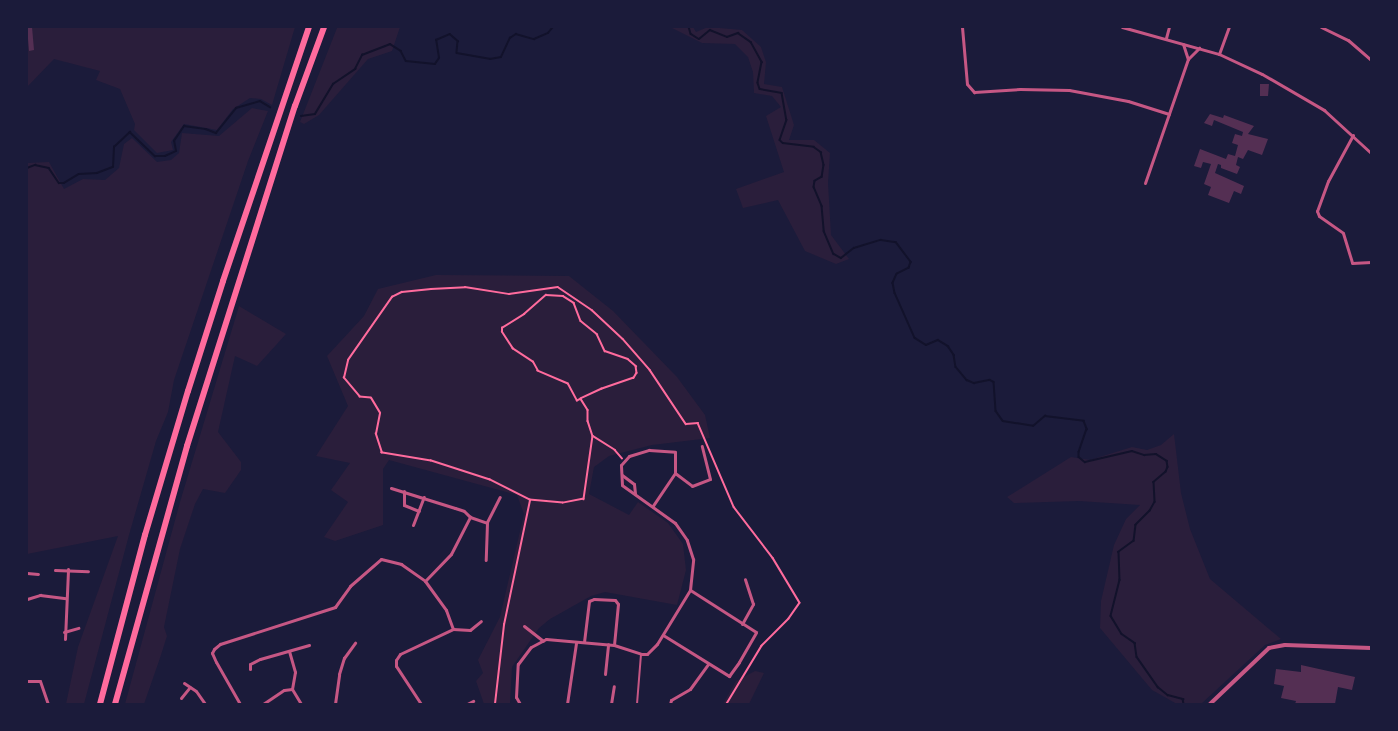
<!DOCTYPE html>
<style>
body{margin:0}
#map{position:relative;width:1398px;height:731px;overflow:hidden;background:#1b1b3a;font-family:"Titillium Web",sans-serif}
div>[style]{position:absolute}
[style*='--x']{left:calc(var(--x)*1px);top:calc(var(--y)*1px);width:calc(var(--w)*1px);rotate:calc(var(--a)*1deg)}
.green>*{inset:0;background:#2a1e3b}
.stream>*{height:1.5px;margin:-0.75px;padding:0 0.75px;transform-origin:0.75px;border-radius:0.75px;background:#12122b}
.building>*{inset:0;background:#542f53}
.path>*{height:1.5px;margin:-0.75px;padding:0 0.75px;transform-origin:0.75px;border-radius:0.75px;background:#ff6b9d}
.pedestrian>*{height:2px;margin:-1px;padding:0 1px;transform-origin:1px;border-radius:1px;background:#c65784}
.minor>*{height:3px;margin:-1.5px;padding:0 1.5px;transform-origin:1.5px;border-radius:1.5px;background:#c65784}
.tertiary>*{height:4px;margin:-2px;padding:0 2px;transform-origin:2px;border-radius:2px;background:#c65784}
.motorway>*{height:6px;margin:-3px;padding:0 3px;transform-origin:3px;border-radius:3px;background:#ff6b9d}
span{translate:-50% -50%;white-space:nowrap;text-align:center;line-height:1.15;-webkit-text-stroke:4.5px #1b1b3a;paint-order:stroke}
.frame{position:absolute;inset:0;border:28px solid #1b1b3a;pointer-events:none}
</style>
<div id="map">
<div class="green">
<i style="clip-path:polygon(27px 27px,295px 27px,272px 105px,261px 99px,250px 98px,233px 109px,217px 130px,184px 124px,171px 142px,173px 150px,157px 153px,134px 130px,135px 124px,120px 89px,96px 80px,100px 71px,54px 59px,27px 87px)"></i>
<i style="clip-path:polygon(400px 27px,392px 51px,368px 59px,319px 115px,304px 124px,300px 122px,337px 28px)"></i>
<i style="clip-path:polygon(670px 27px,693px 27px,696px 32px,708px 27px,742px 30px,761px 47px,766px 62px,764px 84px,782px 87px,794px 125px,789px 140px,814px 140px,830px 153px,828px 183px,831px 235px,849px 259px,836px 264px,805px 251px,778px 200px,743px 208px,736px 189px,784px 172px,766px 116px,781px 107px,772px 96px,754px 93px,753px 72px,748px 57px,735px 44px,702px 43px)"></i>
<i style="clip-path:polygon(252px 108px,268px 111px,248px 161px,174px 380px,168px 412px,156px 441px,129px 535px,84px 704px,66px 704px,78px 647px,118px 536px,27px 554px,27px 163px,49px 162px,64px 189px,83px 179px,105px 180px,119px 168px,124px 144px,132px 138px,157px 162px,171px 160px,179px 153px,182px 133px,219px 136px)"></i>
<i style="clip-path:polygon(436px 275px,569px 276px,613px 311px,677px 377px,705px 415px,710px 438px,652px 445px,609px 456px,594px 467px,589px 494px,629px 515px,638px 502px,668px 523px,683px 544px,686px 570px,677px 605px,605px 592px,591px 596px,550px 619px,539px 628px,512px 667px,510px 704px,484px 704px,476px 681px,483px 673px,478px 660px,500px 617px,524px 514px,517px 495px,389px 460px,383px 469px,383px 525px,335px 541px,324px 537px,348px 502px,331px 490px,350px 463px,316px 456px,348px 406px,327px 356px,364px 316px,378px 289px)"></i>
<i style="clip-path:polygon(239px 306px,286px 334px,257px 366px,235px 356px,218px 432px,241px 462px,241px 470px,225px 493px,203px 489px,195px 504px,180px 549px,164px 627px,167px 636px,160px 658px,144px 704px,125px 704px,180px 502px)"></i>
<i style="clip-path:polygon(1174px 434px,1181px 493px,1190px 529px,1210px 579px,1281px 639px,1265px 645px,1201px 704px,1177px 704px,1152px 690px,1100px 628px,1101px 601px,1114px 545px,1126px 519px,1140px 505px,1079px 501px,1014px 503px,1007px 497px,1071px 457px,1090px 460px,1132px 447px,1147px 450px,1161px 445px)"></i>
<i style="clip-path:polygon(755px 671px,764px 673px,749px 704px,723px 704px,736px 681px)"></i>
</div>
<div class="stream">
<i style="--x:689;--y:27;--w:7;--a:74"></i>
<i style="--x:691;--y:34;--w:9;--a:32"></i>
<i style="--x:699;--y:39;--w:14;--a:-39"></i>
<i style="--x:710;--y:30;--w:18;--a:22"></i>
<i style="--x:727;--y:37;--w:12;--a:-20"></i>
<i style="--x:738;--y:33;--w:16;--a:35"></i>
<i style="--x:751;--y:42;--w:23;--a:61"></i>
<i style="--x:762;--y:62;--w:21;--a:101"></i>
<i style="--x:758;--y:83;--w:6;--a:72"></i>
<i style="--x:760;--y:89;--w:22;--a:10"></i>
<i style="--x:782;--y:93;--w:27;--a:80"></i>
<i style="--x:787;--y:120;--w:21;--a:109"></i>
<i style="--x:780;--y:140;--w:4;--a:45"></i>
<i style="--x:783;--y:143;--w:31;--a:7"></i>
<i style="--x:814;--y:147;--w:9;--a:36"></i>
<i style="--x:821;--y:152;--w:13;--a:77"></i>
<i style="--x:824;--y:165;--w:12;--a:99"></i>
<i style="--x:822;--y:177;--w:8;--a:150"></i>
<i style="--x:815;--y:181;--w:6;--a:99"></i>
<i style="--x:814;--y:187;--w:21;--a:67"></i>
<i style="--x:822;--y:206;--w:25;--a:85"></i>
<i style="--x:824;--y:231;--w:25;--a:67"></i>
<i style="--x:834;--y:254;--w:8;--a:30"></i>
<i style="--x:841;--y:258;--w:16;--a:-38"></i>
<i style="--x:854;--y:248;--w:28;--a:-17"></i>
<i style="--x:881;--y:240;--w:15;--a:8"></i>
<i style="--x:896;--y:242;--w:25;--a:53"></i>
<i style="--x:911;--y:262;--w:6;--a:108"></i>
<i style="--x:909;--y:268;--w:13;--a:153"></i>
<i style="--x:897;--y:274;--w:10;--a:114"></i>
<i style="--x:893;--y:283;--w:10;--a:79"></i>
<i style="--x:895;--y:293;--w:49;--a:66"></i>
<i style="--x:915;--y:338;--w:13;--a:32"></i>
<i style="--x:926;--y:345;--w:13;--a:-23"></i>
<i style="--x:938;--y:340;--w:12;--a:31"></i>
<i style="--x:948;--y:346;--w:11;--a:56"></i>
<i style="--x:954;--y:355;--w:12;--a:81"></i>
<i style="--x:956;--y:367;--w:17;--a:50"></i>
<i style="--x:967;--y:380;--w:8;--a:23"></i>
<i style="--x:974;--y:383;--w:16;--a:-11"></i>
<i style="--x:990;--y:380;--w:4;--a:27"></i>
<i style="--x:994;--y:382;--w:29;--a:86"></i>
<i style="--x:996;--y:411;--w:12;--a:55"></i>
<i style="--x:1003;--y:421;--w:30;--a:9"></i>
<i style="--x:1033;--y:426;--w:16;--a:-40"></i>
<i style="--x:1045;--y:416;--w:39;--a:7"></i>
<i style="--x:1084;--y:421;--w:9;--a:69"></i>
<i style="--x:1087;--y:429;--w:24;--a:109"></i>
<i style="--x:1079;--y:452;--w:5;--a:90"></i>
<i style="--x:1079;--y:457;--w:8;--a:40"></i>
<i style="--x:1085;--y:462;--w:48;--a:-13.2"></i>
<i style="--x:1132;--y:451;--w:13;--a:18"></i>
<i style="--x:1144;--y:455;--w:12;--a:-5"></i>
<i style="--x:1156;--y:454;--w:13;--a:32"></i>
<i style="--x:1167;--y:461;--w:6;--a:81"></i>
<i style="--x:1168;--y:467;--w:5;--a:112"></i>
<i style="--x:1166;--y:472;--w:16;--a:140"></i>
<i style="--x:1154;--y:482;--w:20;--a:87"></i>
<i style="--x:1155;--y:502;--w:10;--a:119"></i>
<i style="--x:1150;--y:511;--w:20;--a:135"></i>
<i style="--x:1136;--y:525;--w:16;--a:97"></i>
<i style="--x:1134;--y:541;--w:19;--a:144"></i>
<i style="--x:1119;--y:552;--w:28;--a:88"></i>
<i style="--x:1120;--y:580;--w:37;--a:104"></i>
<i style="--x:1111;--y:616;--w:21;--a:59"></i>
<i style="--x:1122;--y:634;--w:16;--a:35"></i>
<i style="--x:1135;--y:643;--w:14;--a:82"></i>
<i style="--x:1137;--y:657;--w:37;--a:55"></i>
<i style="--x:1158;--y:687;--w:13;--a:39"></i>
<i style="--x:1168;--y:695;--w:16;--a:15"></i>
<i style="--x:1183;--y:699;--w:5;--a:79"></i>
<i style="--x:301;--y:116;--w:14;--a:-8"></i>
<i style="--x:315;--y:114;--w:35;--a:-59"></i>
<i style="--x:333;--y:84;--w:27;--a:-34"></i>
<i style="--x:355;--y:69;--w:16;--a:-63"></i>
<i style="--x:362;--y:55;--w:30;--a:-21"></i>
<i style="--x:390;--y:44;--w:13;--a:32"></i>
<i style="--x:401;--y:51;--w:11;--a:63"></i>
<i style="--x:406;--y:61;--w:29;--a:6"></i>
<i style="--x:435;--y:64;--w:7;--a:-56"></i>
<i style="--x:439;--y:58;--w:18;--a:-99"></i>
<i style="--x:436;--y:40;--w:15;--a:-23"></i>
<i style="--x:450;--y:34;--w:11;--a:41"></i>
<i style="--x:458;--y:41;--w:12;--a:95"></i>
<i style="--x:457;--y:53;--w:34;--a:10"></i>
<i style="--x:490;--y:59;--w:11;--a:-10"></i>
<i style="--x:501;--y:57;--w:21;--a:-65"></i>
<i style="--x:510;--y:38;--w:7;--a:-34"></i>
<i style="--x:516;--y:34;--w:19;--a:16"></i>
<i style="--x:534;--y:39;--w:15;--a:-23"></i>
<i style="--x:548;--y:33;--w:8;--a:-50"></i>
<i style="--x:27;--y:168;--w:9;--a:-21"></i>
<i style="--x:35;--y:165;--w:14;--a:12"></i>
<i style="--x:49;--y:168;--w:18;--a:56"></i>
<i style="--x:59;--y:183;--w:5;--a:0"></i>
<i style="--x:64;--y:183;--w:17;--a:-31"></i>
<i style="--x:79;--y:174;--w:18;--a:-3"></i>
<i style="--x:97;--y:173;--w:17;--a:-21"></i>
<i style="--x:113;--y:167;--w:20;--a:-87"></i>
<i style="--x:114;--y:147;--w:22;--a:-43"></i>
<i style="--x:130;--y:132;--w:35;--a:44"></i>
<i style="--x:155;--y:156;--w:10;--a:0"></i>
<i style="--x:165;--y:156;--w:12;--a:-24"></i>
<i style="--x:176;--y:151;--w:10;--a:-101"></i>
<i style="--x:174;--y:141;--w:18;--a:-56"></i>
<i style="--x:184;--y:126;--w:22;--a:8"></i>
<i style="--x:206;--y:129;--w:11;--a:22"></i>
<i style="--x:216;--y:133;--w:32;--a:-51"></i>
<i style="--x:236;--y:108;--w:25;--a:-16"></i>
<i style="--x:260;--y:101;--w:12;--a:31"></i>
</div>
<div class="building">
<i style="clip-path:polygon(27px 27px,32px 27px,34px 50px,29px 51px)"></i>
<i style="clip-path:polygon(1260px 84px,1269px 84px,1268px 96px,1260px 96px)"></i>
<i style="clip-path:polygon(1210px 114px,1223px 118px,1224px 115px,1254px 126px,1248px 134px,1268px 139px,1262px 155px,1248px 150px,1243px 159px,1238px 157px,1236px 165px,1240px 167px,1237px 174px,1221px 168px,1221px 165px,1218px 164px,1215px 173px,1244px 186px,1241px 194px,1234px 191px,1229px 203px,1208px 195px,1211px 187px,1204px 184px,1211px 164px,1203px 162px,1201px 168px,1194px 166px,1200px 149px,1226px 159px,1228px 154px,1235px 156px,1238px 145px,1232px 143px,1235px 134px,1242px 136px,1243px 132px,1214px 120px,1212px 126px,1204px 123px)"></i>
<i style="clip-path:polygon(1301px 665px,1355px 677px,1352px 690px,1338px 687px,1335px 704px,1295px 704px,1296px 701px,1281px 698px,1284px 686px,1274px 684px,1276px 669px,1301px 672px)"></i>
</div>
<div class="path">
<i style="--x:581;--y:399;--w:4;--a:153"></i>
<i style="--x:577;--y:401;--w:19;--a:-118"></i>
<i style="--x:568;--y:384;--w:33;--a:-157"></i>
<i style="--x:538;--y:371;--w:10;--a:-119"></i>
<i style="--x:533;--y:362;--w:24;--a:-147"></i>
<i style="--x:513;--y:349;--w:20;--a:-123"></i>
<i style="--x:502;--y:332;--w:4;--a:-90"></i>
<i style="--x:502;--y:328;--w:26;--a:-32"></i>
<i style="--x:524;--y:314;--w:29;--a:-41"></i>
<i style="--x:546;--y:295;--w:17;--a:3"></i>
<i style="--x:563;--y:296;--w:13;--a:32"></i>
<i style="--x:574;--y:303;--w:19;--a:69"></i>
<i style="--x:581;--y:321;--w:21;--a:39"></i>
<i style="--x:597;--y:334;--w:19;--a:65"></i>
<i style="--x:605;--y:351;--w:24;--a:19"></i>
<i style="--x:628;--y:359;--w:11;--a:41"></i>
<i style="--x:636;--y:366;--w:7;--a:82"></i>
<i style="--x:637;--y:373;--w:6;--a:121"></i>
<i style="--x:634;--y:378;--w:34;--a:161"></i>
<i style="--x:602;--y:389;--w:23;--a:155"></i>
<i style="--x:581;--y:399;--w:13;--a:58"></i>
<i style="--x:588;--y:410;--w:11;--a:90"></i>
<i style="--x:588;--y:421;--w:16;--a:72"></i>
<i style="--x:593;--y:436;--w:26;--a:32"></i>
<i style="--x:615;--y:450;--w:11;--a:49"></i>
<i style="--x:593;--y:436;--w:64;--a:98.1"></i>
<i style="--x:584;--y:499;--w:21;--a:169"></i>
<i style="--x:563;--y:503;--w:33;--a:-175"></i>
<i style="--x:530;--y:500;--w:45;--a:-153.4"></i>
<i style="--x:490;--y:480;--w:62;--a:-162.1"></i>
<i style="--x:431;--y:461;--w:50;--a:-170.7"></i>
<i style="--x:382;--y:453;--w:20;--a:-108"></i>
<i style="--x:376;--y:434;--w:21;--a:-79"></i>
<i style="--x:380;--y:413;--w:17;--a:-121"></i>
<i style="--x:371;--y:398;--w:11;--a:-175"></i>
<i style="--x:360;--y:397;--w:25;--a:-130"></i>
<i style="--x:344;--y:378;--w:18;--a:-77"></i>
<i style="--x:348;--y:360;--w:77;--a:-55.1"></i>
<i style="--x:392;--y:297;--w:11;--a:-27"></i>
<i style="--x:402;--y:292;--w:29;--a:-6"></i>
<i style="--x:431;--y:289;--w:34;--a:-3"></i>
<i style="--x:465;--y:287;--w:45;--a:9"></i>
<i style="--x:509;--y:294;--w:49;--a:-8.1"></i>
<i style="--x:558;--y:287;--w:41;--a:34.1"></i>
<i style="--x:592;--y:310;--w:42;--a:43.1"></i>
<i style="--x:623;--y:339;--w:41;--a:48.9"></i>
<i style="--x:650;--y:370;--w:65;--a:56.3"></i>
<i style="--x:686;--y:424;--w:12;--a:-5"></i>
<i style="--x:698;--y:423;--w:91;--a:66.8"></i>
<i style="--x:734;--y:507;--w:64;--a:52.6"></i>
<i style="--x:773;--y:558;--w:52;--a:59"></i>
<i style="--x:800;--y:603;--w:19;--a:125"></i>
<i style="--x:789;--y:619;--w:38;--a:135"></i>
<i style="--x:762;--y:646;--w:68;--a:121.1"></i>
<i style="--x:495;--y:704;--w:80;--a:-83.5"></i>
<i style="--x:504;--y:625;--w:127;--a:-78.2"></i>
</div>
<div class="pedestrian">
<i style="--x:637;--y:704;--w:50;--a:-85.4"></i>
</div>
<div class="minor">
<i style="--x:962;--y:27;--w:57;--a:85"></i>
<i style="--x:967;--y:84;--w:11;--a:49"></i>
<i style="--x:974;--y:92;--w:46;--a:-3.7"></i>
<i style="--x:1020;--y:89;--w:49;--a:1.2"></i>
<i style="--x:1069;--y:90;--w:60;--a:10.6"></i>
<i style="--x:1128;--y:101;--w:43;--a:17.6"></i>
<i style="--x:1122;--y:27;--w:101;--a:15.6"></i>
<i style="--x:1219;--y:54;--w:47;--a:24.9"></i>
<i style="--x:1262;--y:74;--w:72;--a:30.1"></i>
<i style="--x:1324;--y:110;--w:64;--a:42.5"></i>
<i style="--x:1321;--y:27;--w:30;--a:26"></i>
<i style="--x:1348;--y:40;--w:30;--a:41"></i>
<i style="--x:1166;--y:38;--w:11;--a:-75"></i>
<i style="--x:1183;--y:44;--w:16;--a:72"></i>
<i style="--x:1219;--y:54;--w:29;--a:-70"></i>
<i style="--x:1353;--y:135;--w:52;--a:118.5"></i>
<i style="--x:1328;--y:181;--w:32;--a:110"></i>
<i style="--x:1317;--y:211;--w:5;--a:68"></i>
<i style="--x:1319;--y:216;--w:29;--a:35"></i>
<i style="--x:1343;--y:233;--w:31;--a:73"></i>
<i style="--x:1352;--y:263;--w:19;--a:-3"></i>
<i style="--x:1145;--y:183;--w:131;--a:-70.9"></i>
<i style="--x:1188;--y:59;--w:16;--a:-45"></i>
<i style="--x:675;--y:473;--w:21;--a:37"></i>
<i style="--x:692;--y:486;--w:19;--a:-21"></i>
<i style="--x:710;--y:479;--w:34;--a:-104"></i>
<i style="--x:622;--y:475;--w:15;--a:37"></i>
<i style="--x:634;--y:484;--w:10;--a:84"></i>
<i style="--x:391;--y:488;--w:67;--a:17.4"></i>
<i style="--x:455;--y:508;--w:9;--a:18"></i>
<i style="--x:464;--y:511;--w:8;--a:45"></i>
<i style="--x:470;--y:517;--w:18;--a:19"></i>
<i style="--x:487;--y:523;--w:37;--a:92"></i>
<i style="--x:404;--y:491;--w:14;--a:90"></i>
<i style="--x:404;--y:505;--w:16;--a:22"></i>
<i style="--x:487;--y:522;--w:28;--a:-63"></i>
<i style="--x:413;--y:525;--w:30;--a:-69"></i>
<i style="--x:55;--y:570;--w:33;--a:2"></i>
<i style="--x:27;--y:573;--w:11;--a:5"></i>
<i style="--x:425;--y:581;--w:37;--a:-46"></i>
<i style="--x:451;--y:554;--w:42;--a:-62.8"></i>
<i style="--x:27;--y:599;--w:14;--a:-17"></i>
<i style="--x:40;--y:595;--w:26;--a:7"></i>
<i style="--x:742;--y:624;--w:23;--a:-61"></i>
<i style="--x:753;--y:604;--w:26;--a:-108"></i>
<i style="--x:524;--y:626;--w:24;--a:38"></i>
<i style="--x:64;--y:632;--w:15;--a:-16"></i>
<i style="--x:663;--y:635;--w:78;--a:31.8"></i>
<i style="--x:729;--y:676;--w:17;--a:-54"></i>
<i style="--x:739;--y:662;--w:34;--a:-60"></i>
<i style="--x:756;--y:632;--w:78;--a:-147.5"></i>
<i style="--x:65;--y:639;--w:70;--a:-87.5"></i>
<i style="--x:584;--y:642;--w:41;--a:-83"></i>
<i style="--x:589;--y:601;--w:5;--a:-22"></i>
<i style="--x:594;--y:599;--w:21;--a:3"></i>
<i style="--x:615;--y:600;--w:5;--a:53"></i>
<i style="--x:618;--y:604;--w:41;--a:95.6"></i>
<i style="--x:289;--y:651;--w:22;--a:74"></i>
<i style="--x:295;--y:672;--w:17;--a:100"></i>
<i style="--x:292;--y:689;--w:17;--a:59"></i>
<i style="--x:250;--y:669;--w:5;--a:-90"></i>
<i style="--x:250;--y:664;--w:11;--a:-27"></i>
<i style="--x:260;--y:659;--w:51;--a:-15.9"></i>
<i style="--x:605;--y:674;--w:30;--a:-84"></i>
<i style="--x:27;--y:681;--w:13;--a:0"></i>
<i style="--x:40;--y:681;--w:24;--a:71"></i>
<i style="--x:184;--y:683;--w:14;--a:34"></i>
<i style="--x:196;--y:691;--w:16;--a:55"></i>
<i style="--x:181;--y:698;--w:14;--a:-51"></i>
<i style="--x:240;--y:704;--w:48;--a:-119.7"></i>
<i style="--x:216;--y:662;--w:10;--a:-114"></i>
<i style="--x:212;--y:653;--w:4;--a:-63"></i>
<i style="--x:214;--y:649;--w:8;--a:-40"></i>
<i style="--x:220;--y:644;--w:121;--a:-17.8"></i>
<i style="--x:335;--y:607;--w:26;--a:-54"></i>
<i style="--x:350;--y:586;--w:41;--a:-41.1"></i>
<i style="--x:381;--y:559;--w:21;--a:14"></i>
<i style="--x:401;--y:564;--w:29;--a:35"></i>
<i style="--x:425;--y:581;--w:36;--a:54"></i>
<i style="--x:446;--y:610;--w:20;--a:70"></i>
<i style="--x:263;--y:704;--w:25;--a:-34"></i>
<i style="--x:284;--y:690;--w:8;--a:-7"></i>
<i style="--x:335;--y:704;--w:30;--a:-82"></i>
<i style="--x:339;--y:674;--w:17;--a:-73"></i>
<i style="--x:344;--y:658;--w:19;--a:-54"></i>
<i style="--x:421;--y:704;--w:45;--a:-123.3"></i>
<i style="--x:396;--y:666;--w:6;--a:-90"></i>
<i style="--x:396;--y:660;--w:7;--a:-56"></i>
<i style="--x:400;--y:654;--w:59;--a:-25.3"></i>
<i style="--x:453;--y:629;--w:17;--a:3"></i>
<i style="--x:470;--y:630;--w:14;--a:-39"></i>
<i style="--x:467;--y:704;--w:7;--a:-27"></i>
<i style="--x:520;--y:704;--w:8;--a:-120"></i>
<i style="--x:516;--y:697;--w:33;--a:-87"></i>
<i style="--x:518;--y:664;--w:21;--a:-53"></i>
<i style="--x:531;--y:647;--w:17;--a:-28"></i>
<i style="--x:546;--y:639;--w:68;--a:5"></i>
<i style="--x:614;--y:645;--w:28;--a:18"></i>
<i style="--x:641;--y:654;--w:6;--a:0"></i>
<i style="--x:647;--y:654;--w:14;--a:-45"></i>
<i style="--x:657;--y:644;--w:63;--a:-58.6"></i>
<i style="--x:690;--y:590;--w:31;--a:-84"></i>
<i style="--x:693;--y:559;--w:20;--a:-108"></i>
<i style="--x:687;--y:540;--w:21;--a:-125"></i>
<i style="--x:675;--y:523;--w:65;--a:-144.4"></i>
<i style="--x:622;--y:485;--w:20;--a:-93"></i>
<i style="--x:621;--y:465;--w:12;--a:-48"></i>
<i style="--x:629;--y:456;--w:21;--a:-17"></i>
<i style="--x:649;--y:450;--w:26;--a:4"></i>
<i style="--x:675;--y:452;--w:21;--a:90"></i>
<i style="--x:675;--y:473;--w:40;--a:124"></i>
<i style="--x:567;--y:704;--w:62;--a:-81.6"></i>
<i style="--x:611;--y:704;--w:18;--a:-81"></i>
<i style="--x:670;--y:704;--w:4;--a:-76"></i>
<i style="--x:671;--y:700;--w:22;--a:-30"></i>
<i style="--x:690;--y:689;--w:31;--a:-54"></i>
</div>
<div class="tertiary">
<i style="--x:1210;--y:704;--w:81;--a:-43.5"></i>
<i style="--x:1269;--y:648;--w:16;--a:-11"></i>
<i style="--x:1285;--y:645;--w:86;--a:2"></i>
</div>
<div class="motorway">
<i style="--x:100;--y:704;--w:175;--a:-75.1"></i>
<i style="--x:145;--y:535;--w:150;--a:-73.4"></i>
<i style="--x:188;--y:391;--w:115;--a:-72.3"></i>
<i style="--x:223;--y:281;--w:268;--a:-71.3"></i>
<i style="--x:115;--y:704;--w:268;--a:-74.4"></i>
<i style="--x:187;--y:446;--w:357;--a:-72.4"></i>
<i style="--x:295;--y:106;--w:84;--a:-69.8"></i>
</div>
<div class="frame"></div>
</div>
